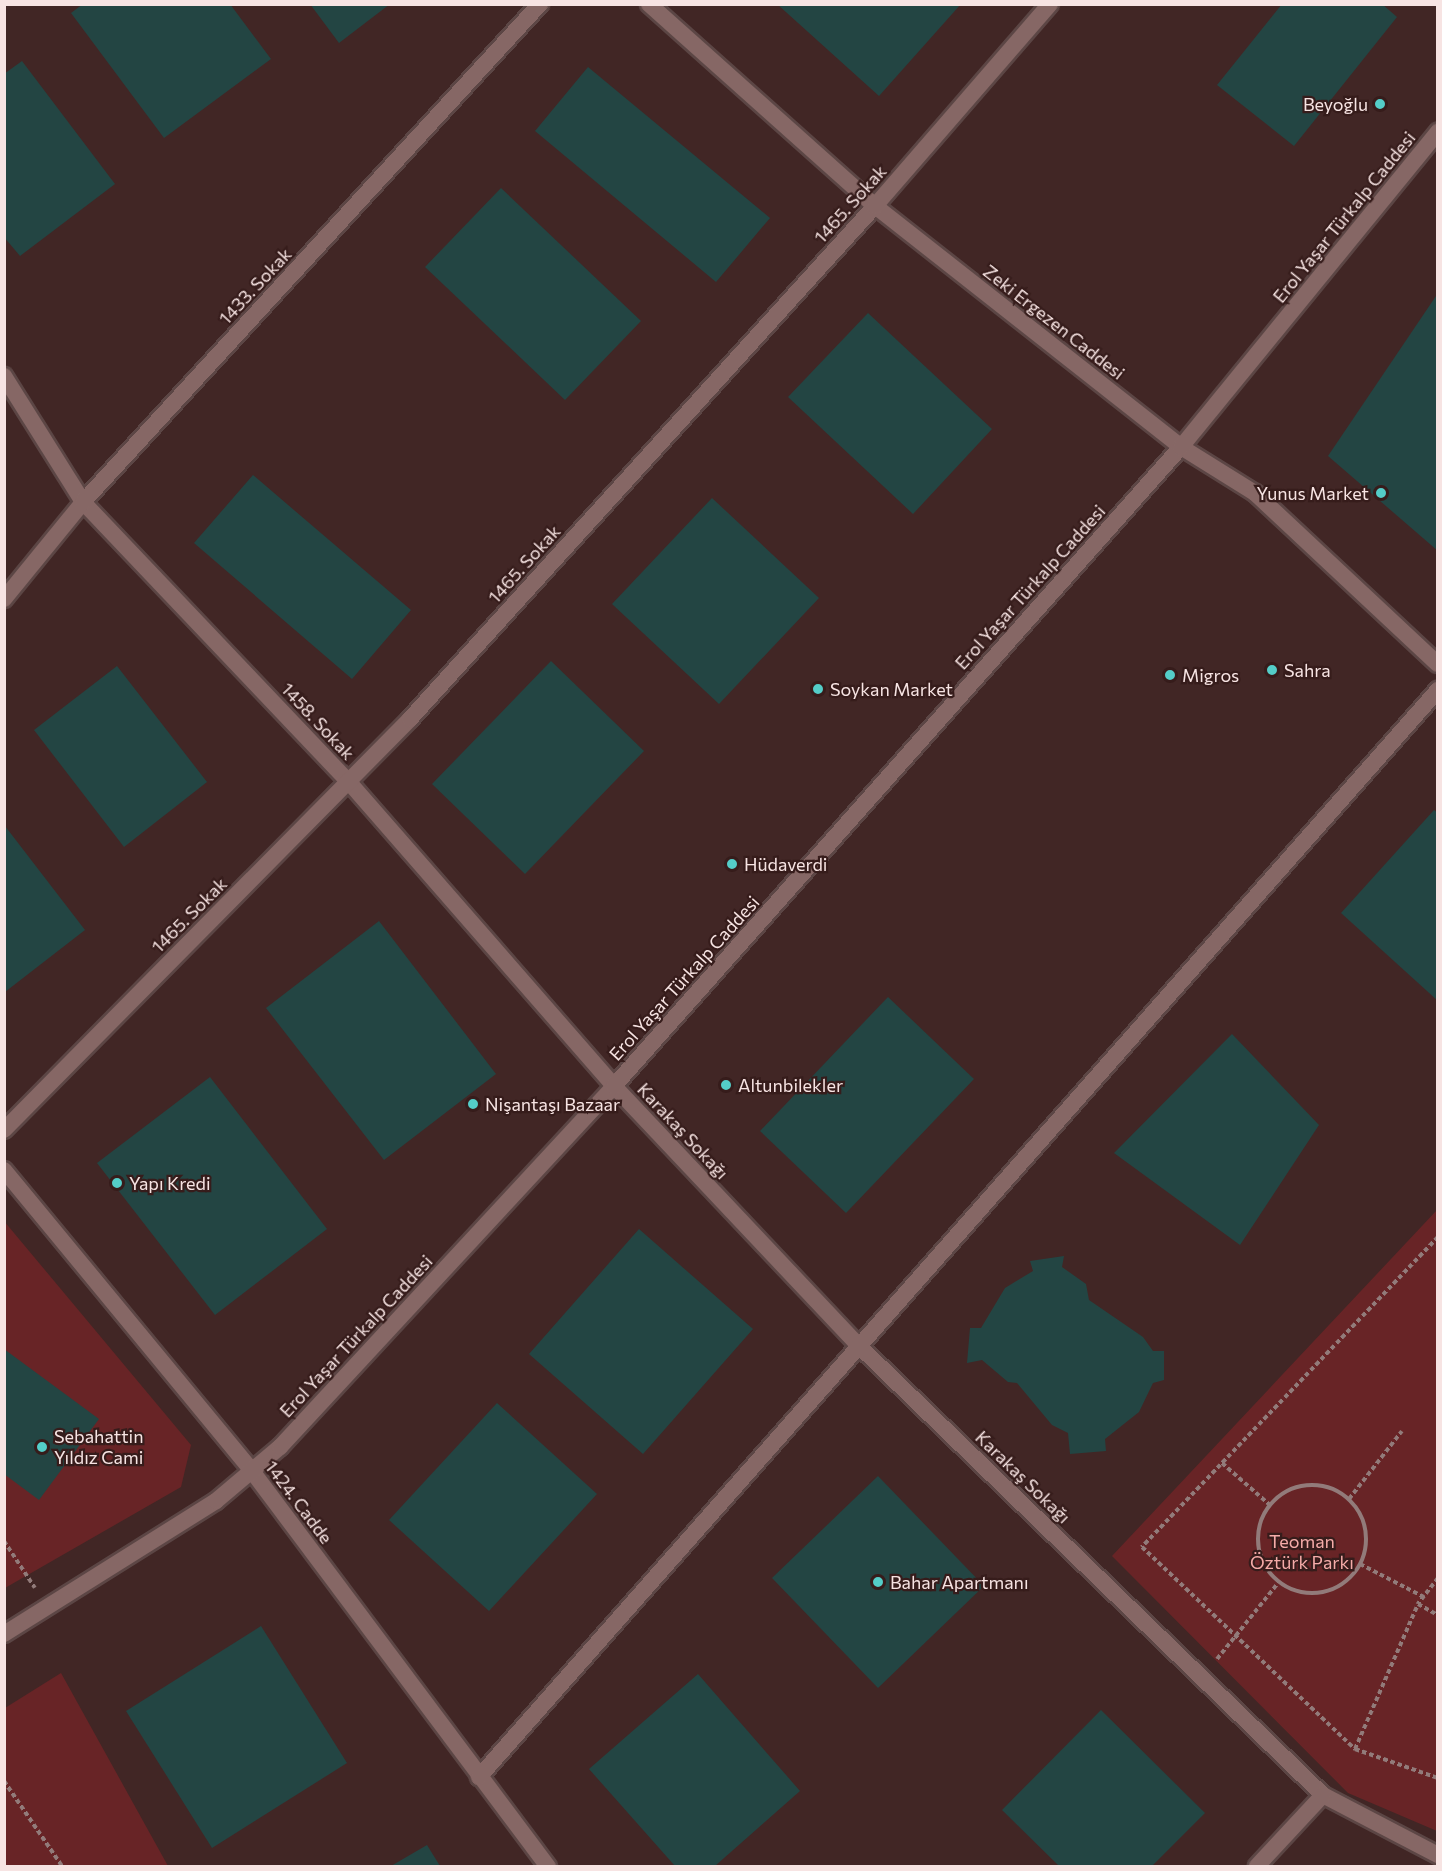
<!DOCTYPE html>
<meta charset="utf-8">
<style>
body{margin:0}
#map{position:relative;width:1442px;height:1871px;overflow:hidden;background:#412625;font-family:Commissioner,sans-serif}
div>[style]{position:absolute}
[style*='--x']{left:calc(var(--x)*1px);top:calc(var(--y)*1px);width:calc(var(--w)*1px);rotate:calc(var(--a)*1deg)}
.green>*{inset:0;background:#682426}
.building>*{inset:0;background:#234543}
.path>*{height:4px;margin-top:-2px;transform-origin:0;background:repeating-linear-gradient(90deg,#927b7a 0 4.5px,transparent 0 7.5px)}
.path>.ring{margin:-2px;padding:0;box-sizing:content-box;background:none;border:4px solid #927b7a;border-radius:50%}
.roads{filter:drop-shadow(2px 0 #5c4645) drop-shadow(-2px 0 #5c4645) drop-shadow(0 2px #5c4645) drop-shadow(0 -2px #5c4645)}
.minor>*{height:16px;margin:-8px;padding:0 8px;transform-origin:8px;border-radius:8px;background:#866765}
.tertiary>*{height:16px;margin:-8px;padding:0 8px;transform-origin:8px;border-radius:8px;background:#866765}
.dots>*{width:16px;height:16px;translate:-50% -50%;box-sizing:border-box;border:3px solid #361c1b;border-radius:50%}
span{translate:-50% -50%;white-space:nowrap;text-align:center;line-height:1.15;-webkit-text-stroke:4.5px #361c1b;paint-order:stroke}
.poi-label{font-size:18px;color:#f7e4e3}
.right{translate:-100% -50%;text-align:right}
.left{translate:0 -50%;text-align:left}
.street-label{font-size:18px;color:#f7e4e3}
.park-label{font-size:18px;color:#f5aba8}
.frame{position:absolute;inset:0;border:6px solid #f7e4e3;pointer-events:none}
</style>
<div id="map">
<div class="green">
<i style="clip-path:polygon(1437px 1210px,1437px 1209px,1437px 1831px,1348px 1793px,1112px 1556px)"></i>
<i style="clip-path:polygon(4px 1221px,191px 1445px,181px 1487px,5px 1588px)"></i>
<i style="clip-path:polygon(61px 1673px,168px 1866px,5px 1866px,5px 1708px)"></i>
</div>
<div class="building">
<i style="clip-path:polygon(83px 4px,230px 4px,271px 59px,164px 138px,71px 13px)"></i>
<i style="clip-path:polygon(310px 4px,390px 4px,339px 43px)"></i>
<i style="clip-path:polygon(777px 4px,961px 4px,879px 96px)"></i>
<i style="clip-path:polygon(1282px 4px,1382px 4px,1397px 17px,1294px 146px,1217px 85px)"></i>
<i style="clip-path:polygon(22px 61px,115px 184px,20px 256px,4px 237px,4px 74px)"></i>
<i style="clip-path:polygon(588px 67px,770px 218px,716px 282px,535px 131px)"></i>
<i style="clip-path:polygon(501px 188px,641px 321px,565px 400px,425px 267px)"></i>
<i style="clip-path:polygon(1436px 296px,1438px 297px,1438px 551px,1328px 456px)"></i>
<i style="clip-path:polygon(868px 313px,992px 429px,913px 514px,788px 397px)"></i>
<i style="clip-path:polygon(253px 475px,411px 610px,352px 679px,194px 543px)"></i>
<i style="clip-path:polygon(712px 498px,819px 598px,719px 704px,612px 604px)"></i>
<i style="clip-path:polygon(551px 661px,644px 751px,525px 874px,432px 784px)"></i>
<i style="clip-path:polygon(117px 666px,207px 782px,124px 847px,34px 730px)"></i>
<i style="clip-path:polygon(1434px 810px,1438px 813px,1438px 1001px,1341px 913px)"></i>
<i style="clip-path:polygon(5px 826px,85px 930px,5px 992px)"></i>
<i style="clip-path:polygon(379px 921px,496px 1074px,384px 1160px,266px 1008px)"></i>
<i style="clip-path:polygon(888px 997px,974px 1079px,846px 1213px,760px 1131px)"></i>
<i style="clip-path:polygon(1232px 1034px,1319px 1125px,1240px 1245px,1114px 1153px)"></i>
<i style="clip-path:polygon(210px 1077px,327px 1229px,215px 1315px,97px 1163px)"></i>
<i style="clip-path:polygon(639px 1229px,753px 1329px,643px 1454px,529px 1354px)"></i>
<i style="clip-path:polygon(1064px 1256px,1062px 1267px,1086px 1284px,1089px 1300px,1143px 1337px,1153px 1351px,1164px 1351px,1164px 1380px,1153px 1383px,1139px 1412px,1105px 1439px,1106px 1451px,1070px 1454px,1068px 1433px,1052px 1425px,1017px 1383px,1008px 1382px,982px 1360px,967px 1363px,970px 1328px,981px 1328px,1005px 1288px,1033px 1271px,1030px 1261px)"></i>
<i style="clip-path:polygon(4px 1349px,99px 1419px,39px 1500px,4px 1474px)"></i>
<i style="clip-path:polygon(497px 1403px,597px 1494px,489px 1611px,389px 1520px)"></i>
<i style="clip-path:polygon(878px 1476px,984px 1586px,878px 1688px,772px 1578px)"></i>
<i style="clip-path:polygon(261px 1626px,347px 1763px,212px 1848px,126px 1711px)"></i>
<i style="clip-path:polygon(698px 1674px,800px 1791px,715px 1866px,675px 1866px,589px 1769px)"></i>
<i style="clip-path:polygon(1101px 1710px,1205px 1813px,1152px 1866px,1059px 1866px,1002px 1810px)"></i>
<i style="clip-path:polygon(427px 1845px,440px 1866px,391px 1866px)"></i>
</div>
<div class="path">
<i style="--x:1438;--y:1237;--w:429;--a:133.7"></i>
<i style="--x:1142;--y:1547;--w:294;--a:43.5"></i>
<i style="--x:1355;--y:1749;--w:88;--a:19.3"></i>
<i style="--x:1222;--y:1463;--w:64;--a:41.2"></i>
<i class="ring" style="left:1258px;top:1485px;width:104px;height:104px"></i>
<i style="--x:1349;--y:1499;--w:86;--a:-52.1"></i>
<i style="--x:4;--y:1541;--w:56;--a:56.6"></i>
<i style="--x:1360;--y:1564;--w:72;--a:27.3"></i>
<i style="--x:1438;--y:1578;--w:33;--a:128"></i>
<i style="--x:1418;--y:1604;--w:23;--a:29"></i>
<i style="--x:1217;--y:1659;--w:99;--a:-51.2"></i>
<i style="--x:1355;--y:1749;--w:158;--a:-66.5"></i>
<i style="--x:4;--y:1781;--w:103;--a:55.7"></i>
</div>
<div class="roads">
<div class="minor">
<i style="--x:649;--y:4;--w:303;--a:41.8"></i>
<i style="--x:875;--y:206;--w:390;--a:38.2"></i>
<i style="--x:1181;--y:447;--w:87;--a:31.9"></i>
<i style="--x:1255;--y:493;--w:250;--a:43.1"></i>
<i style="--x:4;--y:376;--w:149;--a:57.9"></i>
<i style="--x:83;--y:502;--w:385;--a:46.5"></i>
<i style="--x:348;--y:781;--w:405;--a:48.9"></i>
<i style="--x:614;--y:1086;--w:357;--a:46.7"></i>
<i style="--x:859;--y:1346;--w:646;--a:44.06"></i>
<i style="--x:1323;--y:1795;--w:130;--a:27.6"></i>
<i style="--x:4;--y:599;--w:125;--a:-50.8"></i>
<i style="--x:83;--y:502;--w:676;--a:-47.46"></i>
<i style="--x:4;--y:1130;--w:578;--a:-45.35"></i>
<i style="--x:410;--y:719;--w:692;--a:-47.81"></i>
<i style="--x:875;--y:206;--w:267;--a:-49.1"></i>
<i style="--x:4;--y:1170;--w:390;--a:50.5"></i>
<i style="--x:252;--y:1471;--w:494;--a:53.2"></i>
<i style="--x:479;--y:1777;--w:1450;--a:-48.58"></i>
<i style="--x:1257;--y:1866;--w:97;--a:-47.1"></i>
</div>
<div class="tertiary">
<i style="--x:4;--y:1634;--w:250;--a:-32.1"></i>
<i style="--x:216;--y:1501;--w:84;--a:-40.2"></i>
<i style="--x:280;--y:1447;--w:492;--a:-47.2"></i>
<i style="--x:614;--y:1086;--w:854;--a:-48.42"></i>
<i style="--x:1181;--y:447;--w:407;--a:-50.8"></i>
</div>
</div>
<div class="dots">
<i style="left:1380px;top:104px;background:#54cdc8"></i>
<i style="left:1381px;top:493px;background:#54cdc8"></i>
<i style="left:1272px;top:670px;background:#54cdc8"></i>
<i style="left:1170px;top:675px;background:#54cdc8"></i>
<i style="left:818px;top:689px;background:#54cdc8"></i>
<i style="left:732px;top:864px;background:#54cdc8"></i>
<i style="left:726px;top:1085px;background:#54cdc8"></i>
<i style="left:473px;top:1104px;background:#54cdc8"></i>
<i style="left:117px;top:1183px;background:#54cdc8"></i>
<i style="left:42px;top:1447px;background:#54cdc8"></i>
<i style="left:878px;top:1582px;background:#54cdc8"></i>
</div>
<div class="poi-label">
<span class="right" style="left:1368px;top:104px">Beyoğlu</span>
<span class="right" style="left:1369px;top:493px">Yunus Market</span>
<span class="left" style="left:1284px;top:670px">Sahra</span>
<span class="left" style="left:1182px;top:675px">Migros</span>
<span class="left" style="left:830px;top:689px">Soykan Market</span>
<span class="left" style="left:744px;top:864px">Hüdaverdi</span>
<span class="left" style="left:738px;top:1085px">Altunbilekler</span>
<span class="left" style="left:485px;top:1104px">Nişantaşı Bazaar</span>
<span class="left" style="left:129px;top:1183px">Yapı Kredi</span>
<span class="left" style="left:54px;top:1447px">Sebahattin<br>Yıldız Cami</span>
<span class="left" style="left:890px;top:1582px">Bahar Apartmanı</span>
</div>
<div class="street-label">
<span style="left:850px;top:204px;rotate:-48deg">1465. Sokak</span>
<span style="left:1344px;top:217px;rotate:-51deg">Erol Yaşar Türkalp Caddesi</span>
<span style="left:255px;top:286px;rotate:-47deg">1433. Sokak</span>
<span style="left:1054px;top:322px;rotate:38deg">Zeki Ergezen Caddesi</span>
<span style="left:524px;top:564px;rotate:-48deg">1465. Sokak</span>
<span style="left:1030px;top:587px;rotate:-48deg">Erol Yaşar Türkalp Caddesi</span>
<span style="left:318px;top:721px;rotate:47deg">1458. Sokak</span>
<span style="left:189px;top:915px;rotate:-45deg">1465. Sokak</span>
<span style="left:684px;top:978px;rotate:-48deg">Erol Yaşar Türkalp Caddesi</span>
<span style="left:683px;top:1131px;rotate:47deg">Karakaş Sokağı</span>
<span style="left:356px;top:1336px;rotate:-47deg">Erol Yaşar Türkalp Caddesi</span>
<span style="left:1023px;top:1477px;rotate:44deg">Karakaş Sokağı</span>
<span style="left:299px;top:1502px;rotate:53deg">1424. Cadde</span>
</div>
<div class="park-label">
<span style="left:1302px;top:1552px">Teoman<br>Öztürk Parkı</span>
</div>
<div class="frame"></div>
</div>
